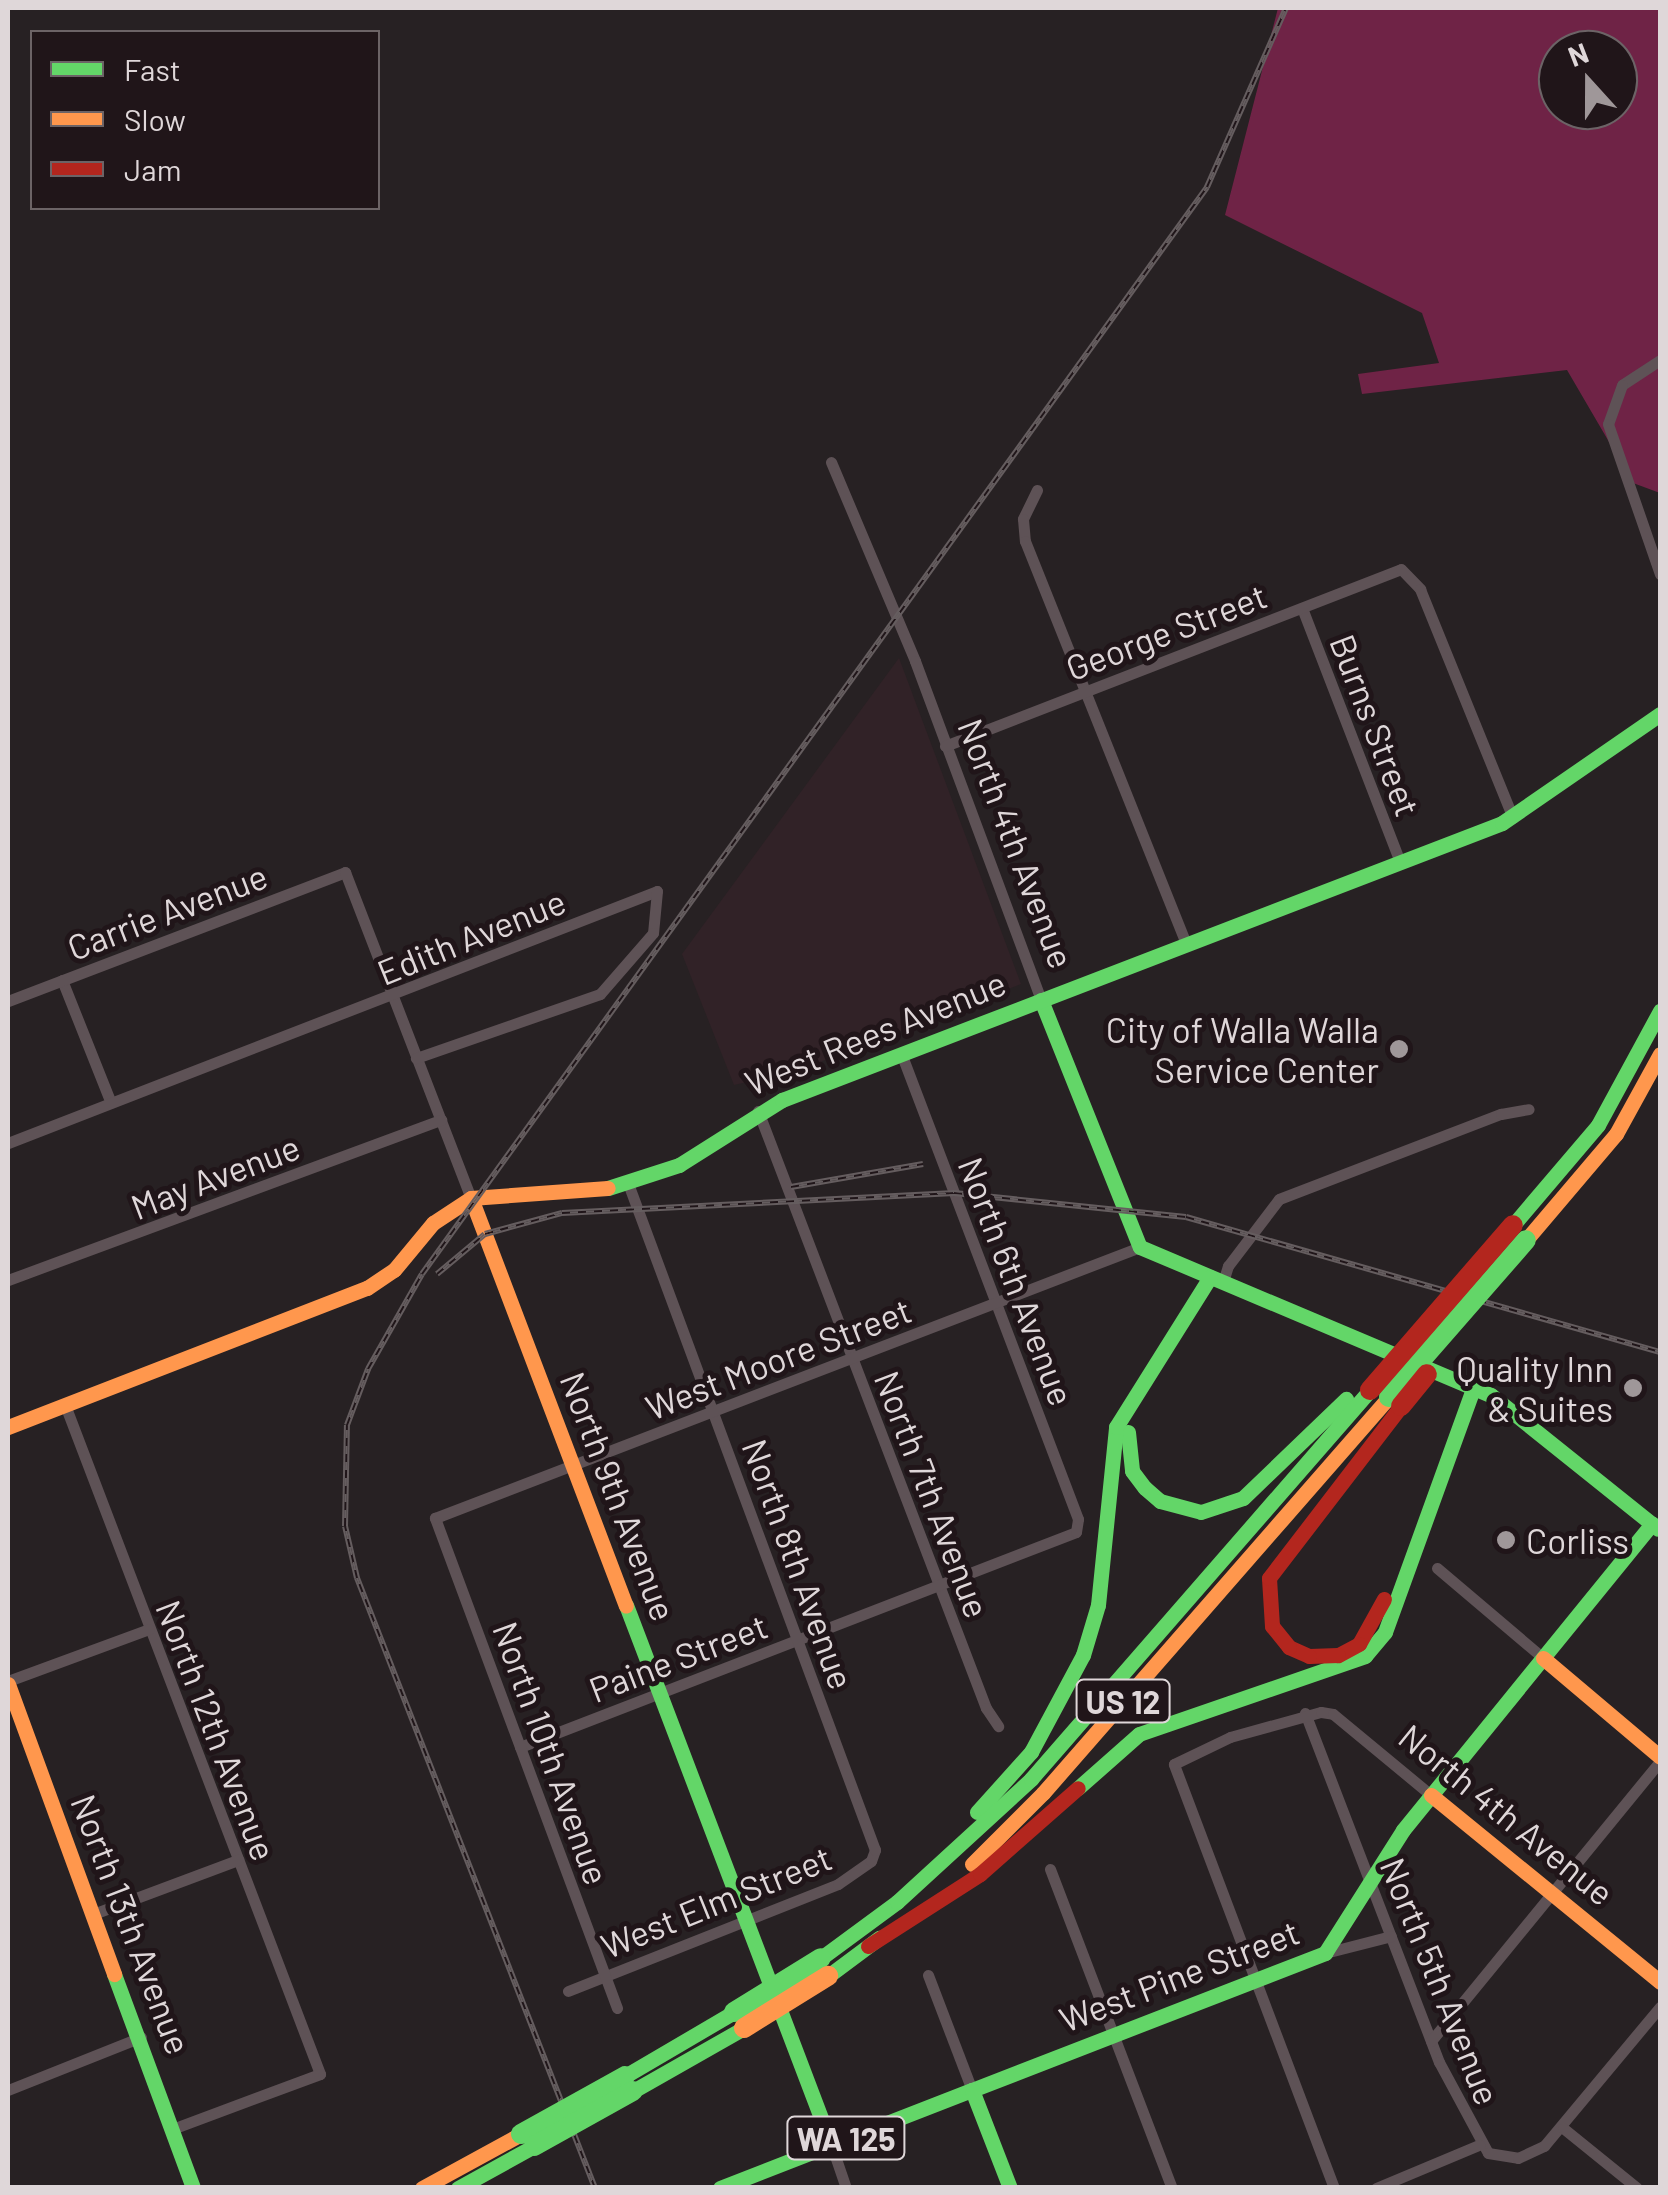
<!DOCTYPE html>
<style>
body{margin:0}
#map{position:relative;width:1668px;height:2195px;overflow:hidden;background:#272123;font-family:Barlow,sans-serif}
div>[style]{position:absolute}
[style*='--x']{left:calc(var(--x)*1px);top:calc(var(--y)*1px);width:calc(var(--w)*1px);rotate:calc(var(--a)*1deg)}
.built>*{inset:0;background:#312227}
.green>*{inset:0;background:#6f2346}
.street>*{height:11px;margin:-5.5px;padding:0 5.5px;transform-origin:5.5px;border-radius:5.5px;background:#5e5256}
.fast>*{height:15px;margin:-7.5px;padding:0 7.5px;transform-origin:7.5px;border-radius:7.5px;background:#63d668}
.slow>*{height:15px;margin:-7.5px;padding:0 7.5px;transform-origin:7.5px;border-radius:7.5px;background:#ff974d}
.jam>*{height:15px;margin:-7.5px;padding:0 7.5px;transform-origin:7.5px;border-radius:7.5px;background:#b3261e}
.rail>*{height:6px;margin-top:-3px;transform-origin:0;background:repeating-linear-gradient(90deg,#201519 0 8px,#655d5f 0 16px);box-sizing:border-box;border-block:2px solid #655d5f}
.fast-bridge>*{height:20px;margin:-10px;padding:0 10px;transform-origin:10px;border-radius:10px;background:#63d668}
.slow-bridge>*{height:20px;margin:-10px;padding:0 10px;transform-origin:10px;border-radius:10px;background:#ff974d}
.jam-bridge>*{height:20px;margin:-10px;padding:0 10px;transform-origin:10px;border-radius:10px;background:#b3261e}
.dots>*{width:28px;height:28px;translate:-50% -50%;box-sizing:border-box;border:5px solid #201519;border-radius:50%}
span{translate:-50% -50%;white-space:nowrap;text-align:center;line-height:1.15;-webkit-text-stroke:10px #201519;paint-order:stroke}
.shield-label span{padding:2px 8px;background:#201519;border:2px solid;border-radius:8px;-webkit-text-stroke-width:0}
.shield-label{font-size:32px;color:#dfd7d9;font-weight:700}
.street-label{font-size:35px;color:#dfd7d9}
.poi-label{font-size:35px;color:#dfd7d9}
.right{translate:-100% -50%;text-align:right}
.left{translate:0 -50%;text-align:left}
.frame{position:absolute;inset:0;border:10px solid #dfd7d9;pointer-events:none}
.legend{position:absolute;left:30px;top:30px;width:350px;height:180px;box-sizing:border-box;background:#201519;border:2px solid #6c6366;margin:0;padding:12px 18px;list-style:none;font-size:30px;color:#dfd7d9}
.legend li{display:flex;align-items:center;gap:20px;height:50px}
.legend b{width:50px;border:2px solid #6c6366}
.north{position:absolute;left:1538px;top:30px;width:100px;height:100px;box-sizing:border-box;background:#201519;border:2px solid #6c6366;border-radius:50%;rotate:339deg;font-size:28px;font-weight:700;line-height:40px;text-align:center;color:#dfd7d9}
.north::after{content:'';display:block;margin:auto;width:35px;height:45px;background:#9f9799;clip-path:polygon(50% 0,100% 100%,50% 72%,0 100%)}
</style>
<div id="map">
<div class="built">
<i style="clip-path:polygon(899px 658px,1021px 984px,797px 1071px,734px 1085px,682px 954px)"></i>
</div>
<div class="green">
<i style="clip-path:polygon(evenodd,1278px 8px,1660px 8px,1660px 493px,1633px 483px,1567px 370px,1362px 394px,1358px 374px,1439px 363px,1422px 313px,1225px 215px,1278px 8px,1558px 50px,1618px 50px,1618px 110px,1558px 110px,1558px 50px)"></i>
</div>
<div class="street">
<i style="--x:1660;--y:360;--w:45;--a:146.7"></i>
<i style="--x:1622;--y:385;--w:41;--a:109.7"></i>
<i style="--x:1608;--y:424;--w:159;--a:70.9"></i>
<i style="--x:831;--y:462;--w:216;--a:67.1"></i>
<i style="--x:915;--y:661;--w:362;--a:69.6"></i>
<i style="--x:1037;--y:490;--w:32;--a:116"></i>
<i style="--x:1023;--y:519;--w:22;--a:85"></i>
<i style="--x:1025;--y:541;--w:434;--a:68.2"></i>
<i style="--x:1302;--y:608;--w:272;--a:68.9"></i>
<i style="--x:945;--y:746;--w:489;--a:-21.2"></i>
<i style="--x:1401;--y:569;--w:28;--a:46"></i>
<i style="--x:1420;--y:589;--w:247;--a:67.9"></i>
<i style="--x:62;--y:980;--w:132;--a:68.3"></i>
<i style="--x:8;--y:1001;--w:361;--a:-20.9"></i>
<i style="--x:345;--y:872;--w:350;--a:68.9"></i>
<i style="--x:758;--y:1111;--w:639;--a:69.1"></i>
<i style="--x:986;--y:1708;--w:22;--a:56"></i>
<i style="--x:8;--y:1143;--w:696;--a:-21.22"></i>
<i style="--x:657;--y:891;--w:42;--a:95.4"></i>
<i style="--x:653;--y:933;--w:81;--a:131"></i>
<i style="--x:600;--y:994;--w:195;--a:160.8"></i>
<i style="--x:8;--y:1280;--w:462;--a:-20.3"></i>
<i style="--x:1223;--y:1282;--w:17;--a:-73"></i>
<i style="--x:1228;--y:1266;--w:84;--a:-52.7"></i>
<i style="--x:1279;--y:1199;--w:238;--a:-21"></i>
<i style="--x:1501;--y:1114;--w:28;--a:-10"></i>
<i style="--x:65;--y:1405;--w:716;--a:69.13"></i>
<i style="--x:320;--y:2074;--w:158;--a:159.6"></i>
<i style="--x:1437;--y:1568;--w:139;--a:40.3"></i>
<i style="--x:8;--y:1681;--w:150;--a:-20.2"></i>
<i style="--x:1305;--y:1713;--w:374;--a:69"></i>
<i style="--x:1439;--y:2062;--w:103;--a:61.7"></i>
<i style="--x:1488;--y:2153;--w:30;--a:9"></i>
<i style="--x:1518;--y:2158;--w:29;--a:-25"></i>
<i style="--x:1544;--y:2146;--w:181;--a:-50.2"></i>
<i style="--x:520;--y:1747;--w:596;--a:-21.14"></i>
<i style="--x:1076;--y:1532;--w:13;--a:-81"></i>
<i style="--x:1078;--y:1519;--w:498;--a:-110.8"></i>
<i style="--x:1050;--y:1869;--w:342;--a:69.1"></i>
<i style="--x:96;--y:1913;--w:152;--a:-20.5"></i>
<i style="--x:1325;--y:1953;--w:68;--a:-14.4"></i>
<i style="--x:928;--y:1975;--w:123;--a:69.1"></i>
<i style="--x:568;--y:1991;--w:290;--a:-21.6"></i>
<i style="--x:838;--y:1884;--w:40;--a:-34.9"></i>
<i style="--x:871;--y:1861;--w:12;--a:-70"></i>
<i style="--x:875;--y:1850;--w:708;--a:-110.33"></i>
<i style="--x:617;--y:2008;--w:523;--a:-110.38"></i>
<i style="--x:435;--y:1518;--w:755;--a:-21.03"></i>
<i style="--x:1431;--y:2041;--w:362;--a:-50.7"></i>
<i style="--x:8;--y:2090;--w:143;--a:-21.7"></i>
<i style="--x:1563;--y:2128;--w:95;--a:39"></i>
<i style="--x:831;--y:2144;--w:46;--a:71.2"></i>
<i style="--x:1334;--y:2188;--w:453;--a:-110.7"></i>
<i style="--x:1174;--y:1764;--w:62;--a:-25.7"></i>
<i style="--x:1230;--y:1737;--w:94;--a:-15.4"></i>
<i style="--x:1321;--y:1712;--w:12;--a:9"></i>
<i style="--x:1333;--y:1714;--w:127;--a:39.6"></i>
<i style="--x:1376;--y:2188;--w:112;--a:-22.7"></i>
</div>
<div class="fast">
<i style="--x:1041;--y:1000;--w:266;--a:68.2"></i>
<i style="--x:1140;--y:1247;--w:381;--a:22.9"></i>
<i style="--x:1491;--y:1395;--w:214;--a:38.7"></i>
<i style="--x:608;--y:1188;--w:75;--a:-17.9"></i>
<i style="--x:679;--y:1165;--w:122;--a:-32.3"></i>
<i style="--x:782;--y:1100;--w:771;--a:-21.04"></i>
<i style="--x:1502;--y:823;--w:192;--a:-34.6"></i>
<i style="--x:1513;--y:1225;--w:131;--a:-49.6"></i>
<i style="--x:1598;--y:1125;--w:130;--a:-61.5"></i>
<i style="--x:1128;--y:1432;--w:39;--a:84"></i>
<i style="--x:1132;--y:1471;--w:21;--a:53"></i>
<i style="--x:1145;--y:1488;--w:20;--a:41"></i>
<i style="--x:1160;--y:1501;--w:42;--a:15"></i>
<i style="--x:1201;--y:1512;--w:44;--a:-18.4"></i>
<i style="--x:1243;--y:1498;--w:143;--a:-43.9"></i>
<i style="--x:626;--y:1605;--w:577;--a:69.18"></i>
<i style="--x:1078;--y:1788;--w:81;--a:-41.5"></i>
<i style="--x:1139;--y:1734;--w:239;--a:-19"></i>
<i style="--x:1365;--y:1656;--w:31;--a:-50"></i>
<i style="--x:1385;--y:1632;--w:262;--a:-70.1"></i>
<i style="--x:977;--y:1812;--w:81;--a:-48"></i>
<i style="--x:1031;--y:1752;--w:110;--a:-61.8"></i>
<i style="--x:1083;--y:1655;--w:52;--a:-73.3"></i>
<i style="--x:1098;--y:1605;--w:179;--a:-84.2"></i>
<i style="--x:1116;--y:1427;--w:177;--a:-57.9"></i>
<i style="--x:821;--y:1958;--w:94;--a:-36.4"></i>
<i style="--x:897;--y:1902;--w:182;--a:-42.5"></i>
<i style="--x:1031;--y:1779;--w:516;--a:-48.93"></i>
<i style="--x:114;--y:1974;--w:228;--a:69.7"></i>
<i style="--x:828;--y:1976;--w:64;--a:-36.7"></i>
<i style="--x:625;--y:2076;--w:126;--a:-30.4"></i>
<i style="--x:972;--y:2090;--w:379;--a:-21.2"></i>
<i style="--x:1325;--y:1953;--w:146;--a:-57.6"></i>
<i style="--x:1403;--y:1830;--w:395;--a:-50.9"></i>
<i style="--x:633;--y:2091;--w:128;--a:-29.6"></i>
<i style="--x:458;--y:2188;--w:87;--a:-28.9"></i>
<i style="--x:720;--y:2188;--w:270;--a:-21.3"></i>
<i style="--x:972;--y:2090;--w:105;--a:68.8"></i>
</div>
<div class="slow">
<i style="--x:471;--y:1198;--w:436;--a:69.2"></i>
<i style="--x:1526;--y:1240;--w:139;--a:-49.7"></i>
<i style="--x:1616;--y:1134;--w:91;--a:-61.2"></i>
<i style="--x:8;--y:1427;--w:385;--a:-21.2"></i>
<i style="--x:367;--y:1288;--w:32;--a:-34"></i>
<i style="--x:394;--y:1270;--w:61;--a:-50.3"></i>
<i style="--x:433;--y:1223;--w:45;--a:-33.3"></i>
<i style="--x:471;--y:1198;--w:137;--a:-4.2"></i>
<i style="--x:1543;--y:1658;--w:153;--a:40.2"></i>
<i style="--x:8;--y:1684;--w:309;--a:69.9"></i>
<i style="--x:1431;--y:1795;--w:296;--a:39.2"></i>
<i style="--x:972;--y:1864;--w:100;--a:-45"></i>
<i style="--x:1043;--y:1793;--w:526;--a:-48.86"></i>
<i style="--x:422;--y:2188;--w:113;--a:-28.6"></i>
</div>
<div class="jam">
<i style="--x:1384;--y:1599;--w:51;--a:119.1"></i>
<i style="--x:1359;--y:1644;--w:24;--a:152"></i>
<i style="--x:1338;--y:1655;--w:29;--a:178"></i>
<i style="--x:1309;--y:1656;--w:22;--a:-156"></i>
<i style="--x:1289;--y:1647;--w:27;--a:-129"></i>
<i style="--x:1272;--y:1626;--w:48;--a:-93.6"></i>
<i style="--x:1269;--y:1578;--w:217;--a:-52.5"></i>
<i style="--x:868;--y:1946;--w:133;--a:-32.7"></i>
<i style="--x:980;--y:1874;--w:130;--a:-41.3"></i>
</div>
<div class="rail">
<i style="--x:791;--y:1187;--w:134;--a:-9.9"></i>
<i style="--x:437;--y:1274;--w:62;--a:-39.8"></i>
<i style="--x:485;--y:1234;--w:80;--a:-15.3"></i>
<i style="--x:562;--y:1213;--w:393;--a:-2.9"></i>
<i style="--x:954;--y:1193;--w:233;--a:5.9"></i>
<i style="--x:1186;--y:1217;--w:493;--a:15.9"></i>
<i style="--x:595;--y:2188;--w:655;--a:-111.31"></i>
<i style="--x:357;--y:1578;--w:53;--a:-103"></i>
<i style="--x:345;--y:1526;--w:101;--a:-88.9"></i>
<i style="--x:347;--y:1425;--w:60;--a:-69.4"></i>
<i style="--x:368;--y:1369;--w:109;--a:-60.4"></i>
<i style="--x:422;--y:1274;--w:1341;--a:-54.16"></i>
<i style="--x:1207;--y:187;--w:196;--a:-66.2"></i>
</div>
<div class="fast-bridge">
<i style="--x:1389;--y:1397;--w:208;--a:-48.9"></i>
<i style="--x:734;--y:2012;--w:102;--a:-31.8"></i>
<i style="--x:521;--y:2134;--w:119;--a:-29.1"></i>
<i style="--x:534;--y:2146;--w:113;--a:-29.1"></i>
</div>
<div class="slow-bridge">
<i style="--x:744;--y:2028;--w:99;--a:-31.8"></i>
</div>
<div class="jam-bridge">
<i style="--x:1370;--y:1390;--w:218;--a:-49.1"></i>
<i style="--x:1401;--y:1406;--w:41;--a:-50.9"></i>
</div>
<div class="dots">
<i style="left:1399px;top:1049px;background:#9f9799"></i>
<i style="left:1633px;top:1388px;background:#9f9799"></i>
<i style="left:1506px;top:1540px;background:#9f9799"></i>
</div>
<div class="shield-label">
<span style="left:1123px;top:1701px">US 12</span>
<span style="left:846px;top:2138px">WA 125</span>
</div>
<div class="street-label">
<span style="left:1166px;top:631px;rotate:-21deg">George Street</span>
<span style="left:1376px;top:725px;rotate:69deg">Burns Street</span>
<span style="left:1017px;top:843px;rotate:69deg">North 4th Avenue</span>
<span style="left:167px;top:911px;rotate:-21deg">Carrie Avenue</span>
<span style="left:471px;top:936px;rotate:-22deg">Edith Avenue</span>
<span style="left:875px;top:1032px;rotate:-22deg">West Rees Avenue</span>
<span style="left:215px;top:1176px;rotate:-21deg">May Avenue</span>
<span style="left:1017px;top:1281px;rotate:69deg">North 6th Avenue</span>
<span style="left:778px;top:1358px;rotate:-21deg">West Moore Street</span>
<span style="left:933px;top:1494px;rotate:69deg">North 7th Avenue</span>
<span style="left:619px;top:1496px;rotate:69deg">North 9th Avenue</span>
<span style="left:799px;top:1564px;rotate:70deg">North 8th Avenue</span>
<span style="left:678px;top:1657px;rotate:-21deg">Paine Street</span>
<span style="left:217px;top:1730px;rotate:69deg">North 12th Avenue</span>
<span style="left:552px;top:1753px;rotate:70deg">North 10th Avenue</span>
<span style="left:1507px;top:1814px;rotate:39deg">North 4th Avenue</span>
<span style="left:716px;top:1901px;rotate:-22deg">West Elm Street</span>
<span style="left:132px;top:1924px;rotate:69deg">North 13th Avenue</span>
<span style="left:1179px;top:1975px;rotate:-21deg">West Pine Street</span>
<span style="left:1441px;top:1981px;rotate:68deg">North 5th Avenue</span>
</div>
<div class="poi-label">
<span class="right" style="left:1379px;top:1049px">City of Walla Walla<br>Service Center</span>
<span class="right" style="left:1613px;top:1388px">Quality Inn<br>&amp; Suites</span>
<span class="left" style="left:1526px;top:1540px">Corliss</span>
</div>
<div class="frame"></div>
<ul class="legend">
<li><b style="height:12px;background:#63d668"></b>Fast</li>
<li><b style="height:12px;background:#ff974d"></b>Slow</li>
<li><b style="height:12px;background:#b3261e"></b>Jam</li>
</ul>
<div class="north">N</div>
</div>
